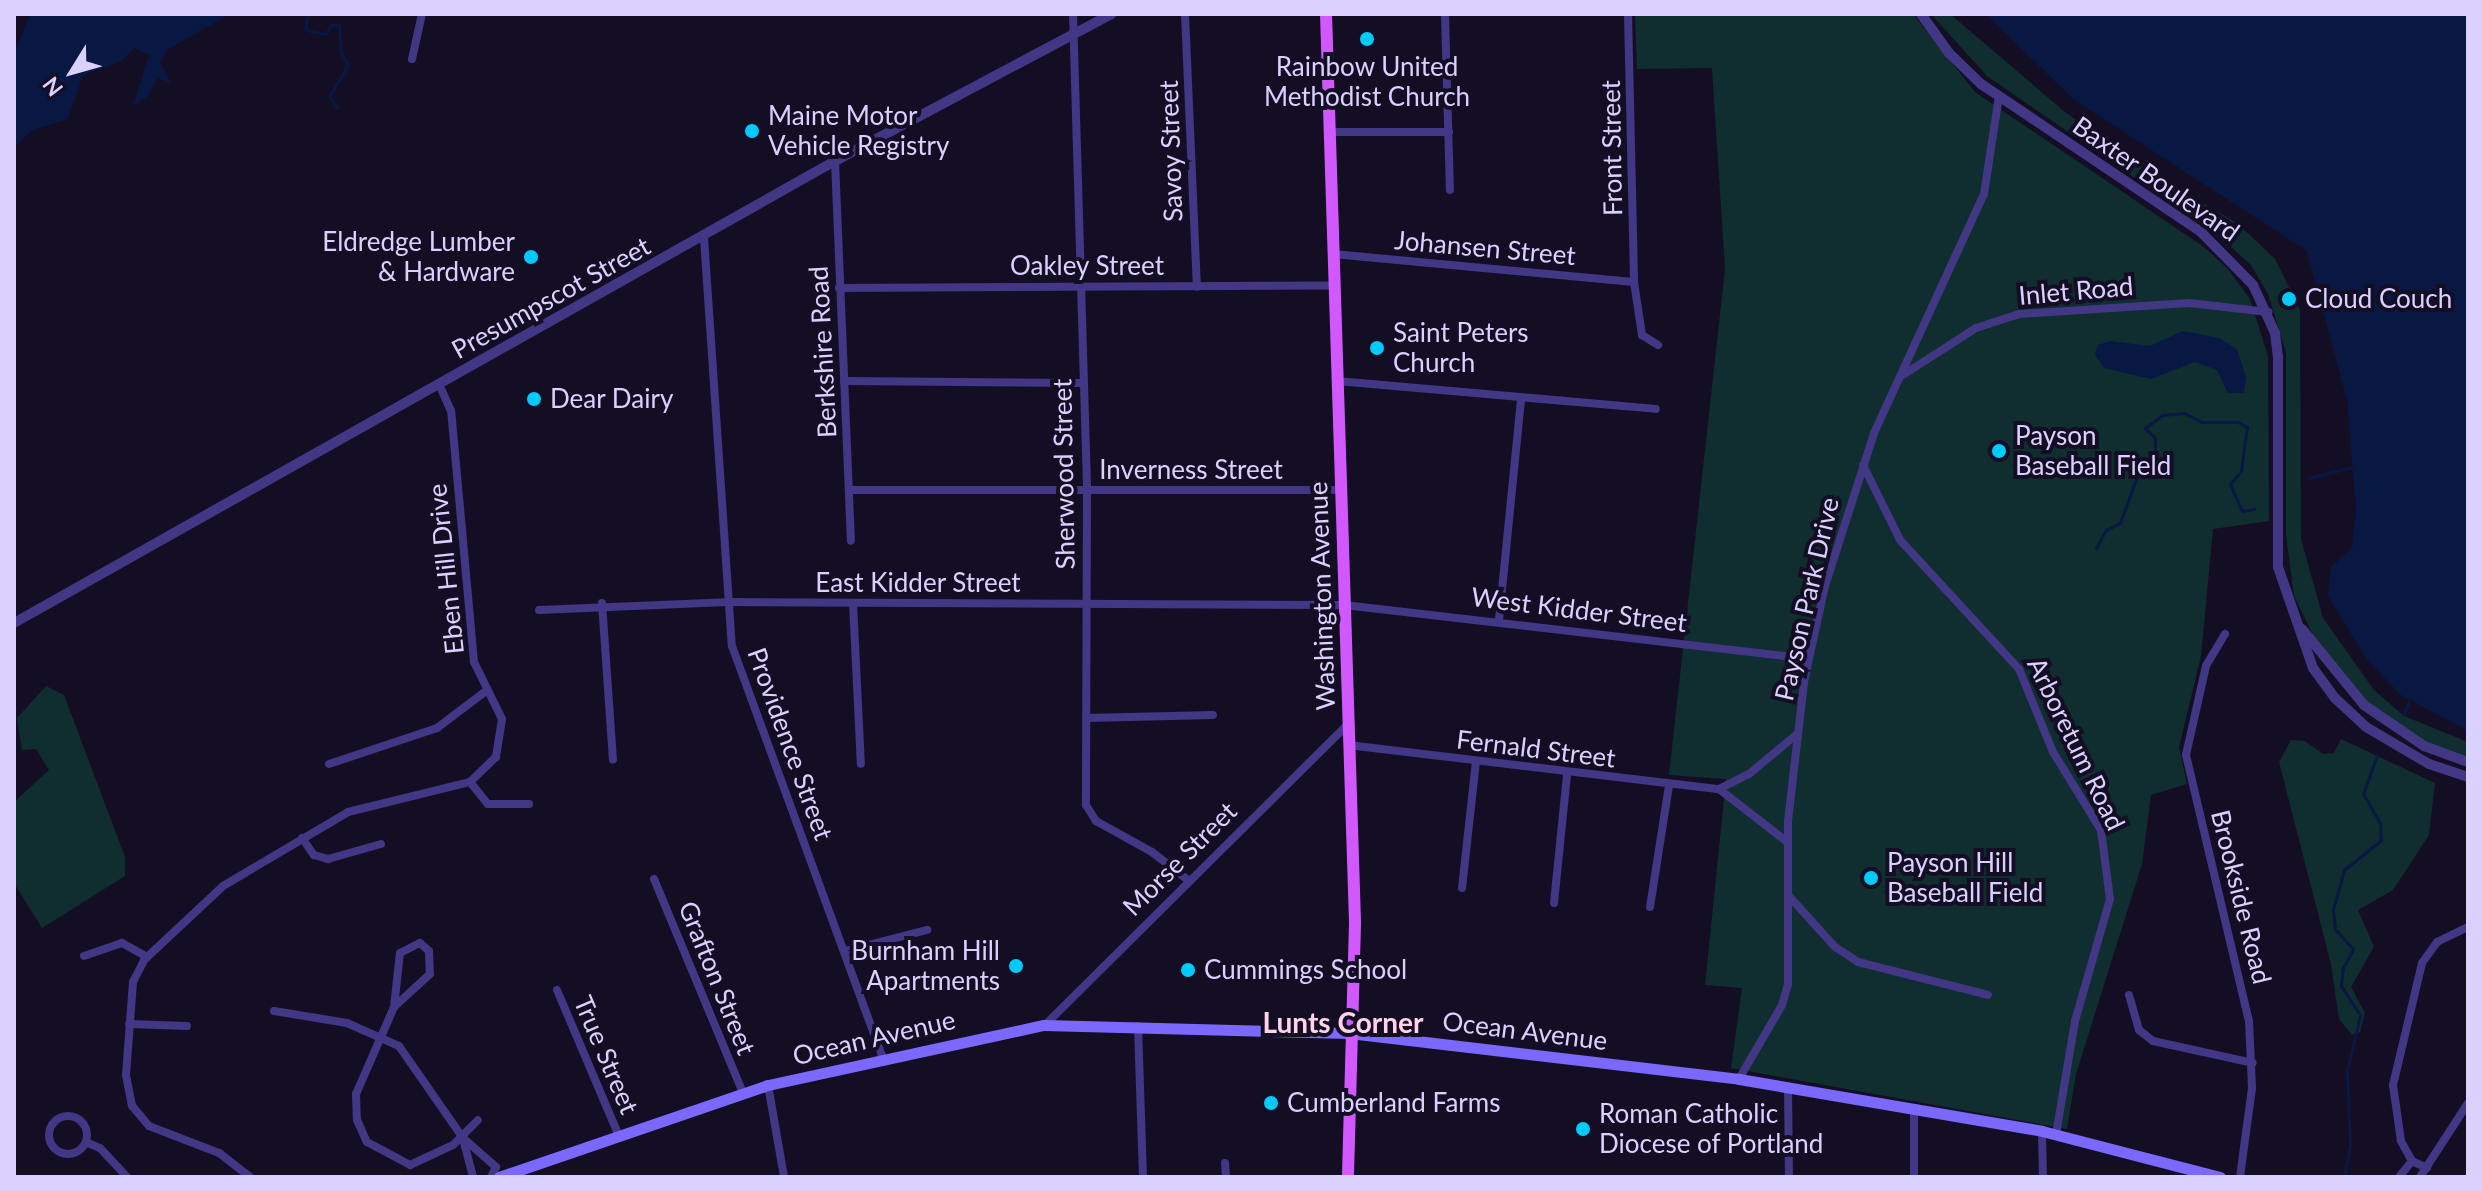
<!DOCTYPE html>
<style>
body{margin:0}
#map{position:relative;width:2482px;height:1191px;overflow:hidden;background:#140e25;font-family:Lato,sans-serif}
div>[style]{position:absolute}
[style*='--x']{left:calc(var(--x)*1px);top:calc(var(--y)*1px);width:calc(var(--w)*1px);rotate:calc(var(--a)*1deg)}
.green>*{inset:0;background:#102d2f}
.water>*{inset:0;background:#081843}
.stream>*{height:3px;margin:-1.5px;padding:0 1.5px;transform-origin:1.5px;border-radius:1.5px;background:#081843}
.minor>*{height:8px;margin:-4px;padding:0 4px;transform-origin:4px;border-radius:4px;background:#423785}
.minor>.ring{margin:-4px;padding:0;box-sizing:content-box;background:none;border:8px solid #423785;border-radius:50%}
.tertiary>*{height:10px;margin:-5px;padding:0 5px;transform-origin:5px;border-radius:5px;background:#423785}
.secondary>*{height:11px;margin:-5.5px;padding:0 5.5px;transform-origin:5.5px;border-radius:5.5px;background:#7b68ff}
.primary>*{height:12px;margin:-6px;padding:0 6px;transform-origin:6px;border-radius:6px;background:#d158ff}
.dots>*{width:22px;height:22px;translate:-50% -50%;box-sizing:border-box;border:4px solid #140e25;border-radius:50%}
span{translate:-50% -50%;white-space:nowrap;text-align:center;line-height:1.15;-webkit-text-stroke:8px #140e25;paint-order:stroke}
.poi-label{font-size:26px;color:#dbd1ff}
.left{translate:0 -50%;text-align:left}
.right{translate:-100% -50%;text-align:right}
.street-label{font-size:26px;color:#dbd1ff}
.neighbourhood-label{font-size:28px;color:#ffd3eb;font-weight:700}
.frame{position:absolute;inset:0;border:16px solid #dbd1ff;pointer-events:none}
.north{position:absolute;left:32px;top:32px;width:80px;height:80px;-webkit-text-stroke:6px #140e25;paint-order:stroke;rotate:233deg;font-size:22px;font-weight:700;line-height:32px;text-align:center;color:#dbd1ff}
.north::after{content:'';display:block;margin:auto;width:28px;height:36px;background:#dbd1ff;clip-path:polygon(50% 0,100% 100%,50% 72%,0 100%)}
</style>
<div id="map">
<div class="green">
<i style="clip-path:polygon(1635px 14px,1913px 14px,1975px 92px,2204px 247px,2228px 269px,2250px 299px,2268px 356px,2269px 521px,2213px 529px,2201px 656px,2179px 747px,2187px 784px,2151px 795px,2142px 864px,2076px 1074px,2067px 1129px,1731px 1068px,1742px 988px,1705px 985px,1726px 779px,1669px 775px,1725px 269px,1712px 68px,1637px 69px)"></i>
<i style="clip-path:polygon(1931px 14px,1950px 14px,2065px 112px,2158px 177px,2237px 223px,2275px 259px,2300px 310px,2301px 539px,2323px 618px,2374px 690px,2404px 716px,2468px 742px,2468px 760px,2427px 746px,2351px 692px,2319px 647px,2294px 596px,2286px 535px,2286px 352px,2268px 294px,2251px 265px,2220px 237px,1987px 76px)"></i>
<i style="clip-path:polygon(46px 686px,64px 695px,125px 857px,125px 876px,42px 928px,14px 883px,14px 802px,49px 770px,36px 749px,22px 750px,17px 718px)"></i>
<i style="clip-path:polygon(2341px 739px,2435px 783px,2429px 835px,2393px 890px,2358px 910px,2374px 947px,2351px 987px,2365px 1013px,2360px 1032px,2352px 1035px,2339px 1019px,2331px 964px,2279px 762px,2291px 740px,2305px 741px,2323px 754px,2334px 753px)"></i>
</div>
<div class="water">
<i style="clip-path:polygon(30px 14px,230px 14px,167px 50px,160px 63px,171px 83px,158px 78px,148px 96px,133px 106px,149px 55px,134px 48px,120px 62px,83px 75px,68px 119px,32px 130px,14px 148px,14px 54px)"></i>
<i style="clip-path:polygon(1986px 14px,2468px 14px,2468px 731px,2401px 695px,2367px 660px,2328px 596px,2331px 567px,2352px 548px,2356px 509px,2347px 400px,2307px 251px,2073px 99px)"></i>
<i style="clip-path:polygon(2183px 331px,2219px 338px,2237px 349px,2246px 377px,2244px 393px,2228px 393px,2217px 370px,2195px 362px,2151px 379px,2104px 368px,2095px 355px,2098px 345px,2110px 341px,2150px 346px)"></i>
</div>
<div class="stream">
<i style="--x:308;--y:14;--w:14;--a:102"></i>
<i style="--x:305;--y:28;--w:6;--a:31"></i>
<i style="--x:310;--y:31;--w:16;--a:11"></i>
<i style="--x:326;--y:34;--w:10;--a:-61"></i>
<i style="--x:331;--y:25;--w:8;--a:0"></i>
<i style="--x:339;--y:25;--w:27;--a:86"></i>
<i style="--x:341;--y:52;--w:15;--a:62"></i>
<i style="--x:348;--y:65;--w:37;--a:121"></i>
<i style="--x:329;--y:97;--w:13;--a:51"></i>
<i style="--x:2308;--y:478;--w:46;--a:-13.7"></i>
<i style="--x:2096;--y:548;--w:21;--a:-61"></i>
<i style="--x:2106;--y:530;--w:16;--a:-27"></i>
<i style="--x:2120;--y:523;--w:59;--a:-70"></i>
<i style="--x:2140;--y:468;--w:16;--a:-18"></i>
<i style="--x:2155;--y:463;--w:25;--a:-90"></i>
<i style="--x:2155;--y:438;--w:14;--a:-135"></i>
<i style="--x:2145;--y:428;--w:21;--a:-37"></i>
<i style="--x:2162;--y:415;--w:22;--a:-5"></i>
<i style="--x:2184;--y:413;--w:20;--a:27"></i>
<i style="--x:2202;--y:422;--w:36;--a:0"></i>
<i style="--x:2238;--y:422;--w:10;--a:29"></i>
<i style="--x:2247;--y:427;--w:44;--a:97.8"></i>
<i style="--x:2241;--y:471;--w:17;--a:130"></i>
<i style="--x:2230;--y:484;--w:30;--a:66"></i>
<i style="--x:2242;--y:511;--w:12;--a:-9"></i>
<i style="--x:2404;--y:713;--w:12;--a:-66"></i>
<i style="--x:2344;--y:1177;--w:32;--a:-79"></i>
<i style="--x:2350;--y:1146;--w:75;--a:-92.3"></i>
<i style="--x:2347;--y:1071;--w:57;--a:-76.9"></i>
<i style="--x:2360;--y:1015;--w:35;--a:-123"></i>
<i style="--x:2341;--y:986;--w:18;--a:-84"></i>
<i style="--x:2343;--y:968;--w:21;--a:-62"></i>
<i style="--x:2353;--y:949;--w:27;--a:-132"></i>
<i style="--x:2335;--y:929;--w:20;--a:-96"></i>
<i style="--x:2333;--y:909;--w:41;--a:-74.2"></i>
<i style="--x:2344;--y:870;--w:48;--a:-39"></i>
<i style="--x:2381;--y:840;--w:17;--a:-93"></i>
<i style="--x:2380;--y:823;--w:34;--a:-120"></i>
<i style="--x:2363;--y:794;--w:41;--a:-70.3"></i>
</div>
<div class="minor">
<i style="--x:1073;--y:14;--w:476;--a:88.3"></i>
<i style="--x:1087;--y:490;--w:315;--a:90.2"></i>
<i style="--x:1086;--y:805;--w:19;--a:58"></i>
<i style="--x:1096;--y:821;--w:64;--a:29"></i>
<i style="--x:1152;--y:852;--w:46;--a:37.9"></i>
<i style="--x:1185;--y:14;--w:273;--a:87.5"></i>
<i style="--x:1445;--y:14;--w:176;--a:88.4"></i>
<i style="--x:1628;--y:14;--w:268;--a:88.7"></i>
<i style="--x:1634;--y:282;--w:54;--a:81.4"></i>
<i style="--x:1642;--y:335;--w:19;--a:32"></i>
<i style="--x:412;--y:59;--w:46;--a:-77.5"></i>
<i style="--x:1330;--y:132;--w:119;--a:0"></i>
<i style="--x:835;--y:161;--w:380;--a:87.6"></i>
<i style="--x:704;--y:238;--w:409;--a:86.1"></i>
<i style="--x:732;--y:646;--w:440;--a:69.9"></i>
<i style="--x:1333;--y:254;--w:302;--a:5.3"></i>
<i style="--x:839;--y:288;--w:495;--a:-0.3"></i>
<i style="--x:1903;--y:375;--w:87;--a:-32.8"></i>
<i style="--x:1976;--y:328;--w:45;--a:-18"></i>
<i style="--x:2019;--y:314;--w:170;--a:-3.7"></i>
<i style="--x:2189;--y:303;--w:80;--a:6.5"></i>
<i style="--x:844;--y:381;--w:239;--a:0.5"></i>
<i style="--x:1337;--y:381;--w:320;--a:5"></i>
<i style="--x:1863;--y:465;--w:84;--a:63.7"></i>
<i style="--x:1900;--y:540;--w:176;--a:47.3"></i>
<i style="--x:2019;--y:669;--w:90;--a:67.7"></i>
<i style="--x:2053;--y:752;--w:92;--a:58.4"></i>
<i style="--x:2101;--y:830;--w:70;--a:82.6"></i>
<i style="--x:2110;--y:899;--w:127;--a:106"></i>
<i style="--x:2075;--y:1021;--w:116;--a:99.5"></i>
<i style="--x:850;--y:490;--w:491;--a:0"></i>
<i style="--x:602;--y:603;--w:157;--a:86"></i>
<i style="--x:853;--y:603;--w:161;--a:87.2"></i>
<i style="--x:539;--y:610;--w:188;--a:-2.4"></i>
<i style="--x:727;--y:602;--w:617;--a:0.28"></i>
<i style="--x:1344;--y:605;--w:467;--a:6.6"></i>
<i style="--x:1499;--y:620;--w:222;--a:-84.3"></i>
<i style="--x:2225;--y:634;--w:37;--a:121"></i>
<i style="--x:2206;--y:666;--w:91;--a:102.7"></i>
<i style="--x:2186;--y:755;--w:273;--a:76.7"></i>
<i style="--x:2249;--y:1021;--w:67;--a:87.4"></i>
<i style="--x:2252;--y:1088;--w:90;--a:97.7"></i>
<i style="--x:1087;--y:718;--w:126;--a:-1.4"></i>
<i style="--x:1348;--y:745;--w:374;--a:6.8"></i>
<i style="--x:1719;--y:789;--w:85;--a:37.8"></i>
<i style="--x:329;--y:764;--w:114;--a:-18.4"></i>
<i style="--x:437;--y:728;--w:61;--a:-37.1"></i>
<i style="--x:470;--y:782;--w:28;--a:51"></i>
<i style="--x:488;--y:804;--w:41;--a:0"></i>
<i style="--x:1719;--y:789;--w:34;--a:-27"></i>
<i style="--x:1749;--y:774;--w:61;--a:-39.7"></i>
<i style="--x:302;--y:838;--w:21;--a:55"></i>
<i style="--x:314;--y:855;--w:15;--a:16"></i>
<i style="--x:328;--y:859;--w:55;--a:-15.8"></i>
<i style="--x:654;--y:879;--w:232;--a:67.4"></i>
<i style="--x:1462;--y:888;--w:127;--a:-83.7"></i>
<i style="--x:1788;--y:895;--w:70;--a:47.9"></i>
<i style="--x:1835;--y:947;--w:27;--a:33"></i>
<i style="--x:1858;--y:962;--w:134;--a:14.2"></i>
<i style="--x:1554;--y:903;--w:130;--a:-84.2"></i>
<i style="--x:1650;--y:907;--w:122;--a:-81.1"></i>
<i style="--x:420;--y:943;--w:12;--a:42"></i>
<i style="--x:429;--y:951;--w:23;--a:88"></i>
<i style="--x:430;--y:974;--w:49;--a:137.5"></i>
<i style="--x:394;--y:1007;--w:54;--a:-83.7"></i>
<i style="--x:400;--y:953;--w:22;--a:-27"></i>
<i style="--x:845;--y:951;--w:85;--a:-14.4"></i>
<i style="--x:84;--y:956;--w:40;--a:-18.9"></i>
<i style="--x:122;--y:943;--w:29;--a:29"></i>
<i style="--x:557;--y:990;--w:159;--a:67"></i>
<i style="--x:2129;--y:995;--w:36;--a:74"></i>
<i style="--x:2139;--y:1030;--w:18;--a:38"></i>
<i style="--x:2153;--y:1041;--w:102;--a:12.4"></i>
<i style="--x:394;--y:1007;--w:95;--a:113.6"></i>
<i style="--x:356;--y:1094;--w:26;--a:88"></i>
<i style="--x:357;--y:1120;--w:24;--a:66"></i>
<i style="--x:367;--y:1142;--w:49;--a:28.1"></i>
<i style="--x:410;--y:1165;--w:47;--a:-24.9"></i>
<i style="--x:453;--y:1145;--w:35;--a:-45"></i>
<i style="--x:274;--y:1011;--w:74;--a:9.3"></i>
<i style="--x:347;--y:1023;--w:57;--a:23.9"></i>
<i style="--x:399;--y:1046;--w:112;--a:55.2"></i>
<i style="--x:463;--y:1138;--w:44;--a:41.3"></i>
<i style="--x:496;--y:1167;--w:11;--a:117"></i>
<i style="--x:129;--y:1024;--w:58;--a:2"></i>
<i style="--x:1045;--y:1025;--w:427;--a:-44.8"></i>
<i style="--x:1138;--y:1026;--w:151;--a:88.1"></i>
<i style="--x:1739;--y:1079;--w:86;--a:-59.8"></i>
<i style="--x:1782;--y:1005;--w:22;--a:-74"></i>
<i style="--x:1788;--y:984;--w:163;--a:-90"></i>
<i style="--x:1788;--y:821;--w:140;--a:-83.4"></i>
<i style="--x:1804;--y:682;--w:98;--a:-77.7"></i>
<i style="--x:1825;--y:586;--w:161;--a:-72.2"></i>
<i style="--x:1874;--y:433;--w:263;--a:-65.3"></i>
<i style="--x:1984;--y:194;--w:99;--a:-81.3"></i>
<i style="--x:768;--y:1085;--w:93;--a:80.1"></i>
<i style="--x:1788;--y:1087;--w:90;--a:89.4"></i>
<i style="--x:1914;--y:1108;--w:69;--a:90"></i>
<i class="ring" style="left:49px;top:1116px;width:30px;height:30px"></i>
<i style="--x:2042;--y:1131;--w:46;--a:88.8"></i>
<i style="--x:463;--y:1139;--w:39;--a:75"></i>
<i style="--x:88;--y:1143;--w:13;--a:23"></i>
<i style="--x:100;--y:1148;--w:40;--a:47"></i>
<i style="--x:1225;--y:1163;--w:14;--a:86"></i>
<i style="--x:2427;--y:1168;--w:17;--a:-155"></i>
<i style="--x:2412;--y:1161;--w:23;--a:-119"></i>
<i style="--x:2401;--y:1141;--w:57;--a:-98.1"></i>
<i style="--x:2393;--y:1085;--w:125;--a:-76.6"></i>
<i style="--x:2422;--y:963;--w:26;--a:-54"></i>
<i style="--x:2437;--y:942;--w:34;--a:-26"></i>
<i style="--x:250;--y:1177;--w:39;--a:-142"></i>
<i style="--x:219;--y:1153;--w:75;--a:-158.9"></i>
<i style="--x:149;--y:1126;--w:26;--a:-130"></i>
<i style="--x:132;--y:1106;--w:32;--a:-101"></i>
<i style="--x:126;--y:1075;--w:93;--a:-85.7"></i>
<i style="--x:133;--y:982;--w:25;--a:-63"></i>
<i style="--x:144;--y:960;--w:108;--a:-43.1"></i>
<i style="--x:223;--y:886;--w:145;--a:-30.6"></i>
<i style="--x:348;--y:812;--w:126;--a:-13.8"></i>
<i style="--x:470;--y:782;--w:36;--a:-44"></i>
<i style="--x:496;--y:757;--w:38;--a:-81"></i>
<i style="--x:502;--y:719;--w:64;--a:-116.2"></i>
<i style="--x:474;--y:662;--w:252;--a:-95.2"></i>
<i style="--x:451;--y:411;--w:27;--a:-114"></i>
<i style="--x:2399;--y:1177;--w:21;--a:-51"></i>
<i style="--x:2420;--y:1177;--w:88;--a:-57"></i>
</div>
<div class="tertiary">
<i style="--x:1921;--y:14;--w:48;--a:54.3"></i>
<i style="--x:1949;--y:53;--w:45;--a:44.1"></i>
<i style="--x:1981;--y:84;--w:265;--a:33.9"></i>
<i style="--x:2201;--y:232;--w:74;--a:45.5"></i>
<i style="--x:2253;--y:285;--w:53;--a:65.4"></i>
<i style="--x:2275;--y:333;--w:23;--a:83"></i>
<i style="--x:2278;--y:356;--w:211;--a:90"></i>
<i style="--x:2278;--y:567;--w:107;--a:70.9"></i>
<i style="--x:2313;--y:668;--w:37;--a:54"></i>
<i style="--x:2335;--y:698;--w:42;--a:43.1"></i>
<i style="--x:2366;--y:727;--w:73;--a:30.4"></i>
<i style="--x:2429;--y:764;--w:41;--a:18.4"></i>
<i style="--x:14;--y:623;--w:942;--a:-29.37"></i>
<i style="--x:835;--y:161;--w:313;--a:-28"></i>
<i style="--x:2302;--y:629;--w:98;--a:50.8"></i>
<i style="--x:2364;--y:705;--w:73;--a:34.3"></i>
<i style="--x:2424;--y:746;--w:47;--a:20"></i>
</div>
<div class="secondary">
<i style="--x:499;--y:1177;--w:284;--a:-18.9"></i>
<i style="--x:768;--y:1085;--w:282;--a:-12.3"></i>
<i style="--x:1044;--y:1025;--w:305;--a:1.5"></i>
<i style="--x:1349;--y:1033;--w:393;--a:6.7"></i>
<i style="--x:1739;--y:1079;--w:307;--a:9.7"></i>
<i style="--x:2042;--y:1131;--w:184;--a:14.5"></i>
</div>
<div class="primary">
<i style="--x:1326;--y:14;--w:910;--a:88.17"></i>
<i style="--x:1355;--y:924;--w:253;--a:91.6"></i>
</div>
<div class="dots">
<i style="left:1367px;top:39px;background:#00cafc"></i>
<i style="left:752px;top:131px;background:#00cafc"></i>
<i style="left:531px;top:257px;background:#00cafc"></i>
<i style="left:2289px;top:299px;background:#00cafc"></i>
<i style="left:1377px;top:348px;background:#00cafc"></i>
<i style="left:534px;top:399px;background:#00cafc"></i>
<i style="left:1999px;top:451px;background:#00cafc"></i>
<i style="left:1871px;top:878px;background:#00cafc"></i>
<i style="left:1016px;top:966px;background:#00cafc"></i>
<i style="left:1188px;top:970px;background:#00cafc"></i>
<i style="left:1271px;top:1103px;background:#00cafc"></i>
<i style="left:1583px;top:1129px;background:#00cafc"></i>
</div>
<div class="poi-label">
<span style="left:1367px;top:82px">Rainbow United<br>Methodist Church</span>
<span class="left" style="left:768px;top:131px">Maine Motor<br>Vehicle Registry</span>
<span class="right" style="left:515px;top:257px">Eldredge Lumber<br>&amp; Hardware</span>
<span class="left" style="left:2305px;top:299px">Cloud Couch</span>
<span class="left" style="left:1393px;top:348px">Saint Peters<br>Church</span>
<span class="left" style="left:550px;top:399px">Dear Dairy</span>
<span class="left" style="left:2015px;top:451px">Payson<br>Baseball Field</span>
<span class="left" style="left:1887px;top:878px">Payson Hill<br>Baseball Field</span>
<span class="right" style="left:1000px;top:966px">Burnham Hill<br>Apartments</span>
<span class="left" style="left:1204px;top:970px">Cummings School</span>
<span class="left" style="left:1287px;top:1103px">Cumberland Farms</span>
<span class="left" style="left:1599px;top:1129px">Roman Catholic<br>Diocese of Portland</span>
</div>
<div class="street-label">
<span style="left:1612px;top:148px;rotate:-91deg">Front Street</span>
<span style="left:1171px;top:151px;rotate:-92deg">Savoy Street</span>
<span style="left:2156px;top:179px;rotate:35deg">Baxter Boulevard</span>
<span style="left:1485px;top:248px;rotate:5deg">Johansen Street</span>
<span style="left:1087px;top:266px">Oakley Street</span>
<span style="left:2076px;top:291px;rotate:-5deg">Inlet Road</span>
<span style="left:551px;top:298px;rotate:-29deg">Presumpscot Street</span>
<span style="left:823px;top:352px;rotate:-93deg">Berkshire Road</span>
<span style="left:1191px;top:470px">Inverness Street</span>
<span style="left:1064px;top:474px;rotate:-91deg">Sherwood Street</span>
<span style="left:446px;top:569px;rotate:-96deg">Eben Hill Drive</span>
<span style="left:918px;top:583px">East Kidder Street</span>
<span style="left:1322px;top:596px;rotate:-92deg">Washington Avenue</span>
<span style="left:1807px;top:599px;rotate:-77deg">Payson Park Drive</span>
<span style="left:1579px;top:610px;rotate:7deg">West Kidder Street</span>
<span style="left:790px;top:744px;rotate:70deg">Providence Street</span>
<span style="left:2076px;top:744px;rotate:64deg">Arboretum Road</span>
<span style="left:1536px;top:749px;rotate:7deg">Fernald Street</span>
<span style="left:1180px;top:859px;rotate:-45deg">Morse Street</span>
<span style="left:2241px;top:897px;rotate:76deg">Brookside Road</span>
<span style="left:717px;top:978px;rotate:68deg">Grafton Street</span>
<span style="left:1525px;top:1031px;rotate:7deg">Ocean Avenue</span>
<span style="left:874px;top:1038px;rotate:-13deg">Ocean Avenue</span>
<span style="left:606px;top:1055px;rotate:67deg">True Street</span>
</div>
<div class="neighbourhood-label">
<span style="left:1343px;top:1022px">Lunts Corner</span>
</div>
<div class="frame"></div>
<div class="north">N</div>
</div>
